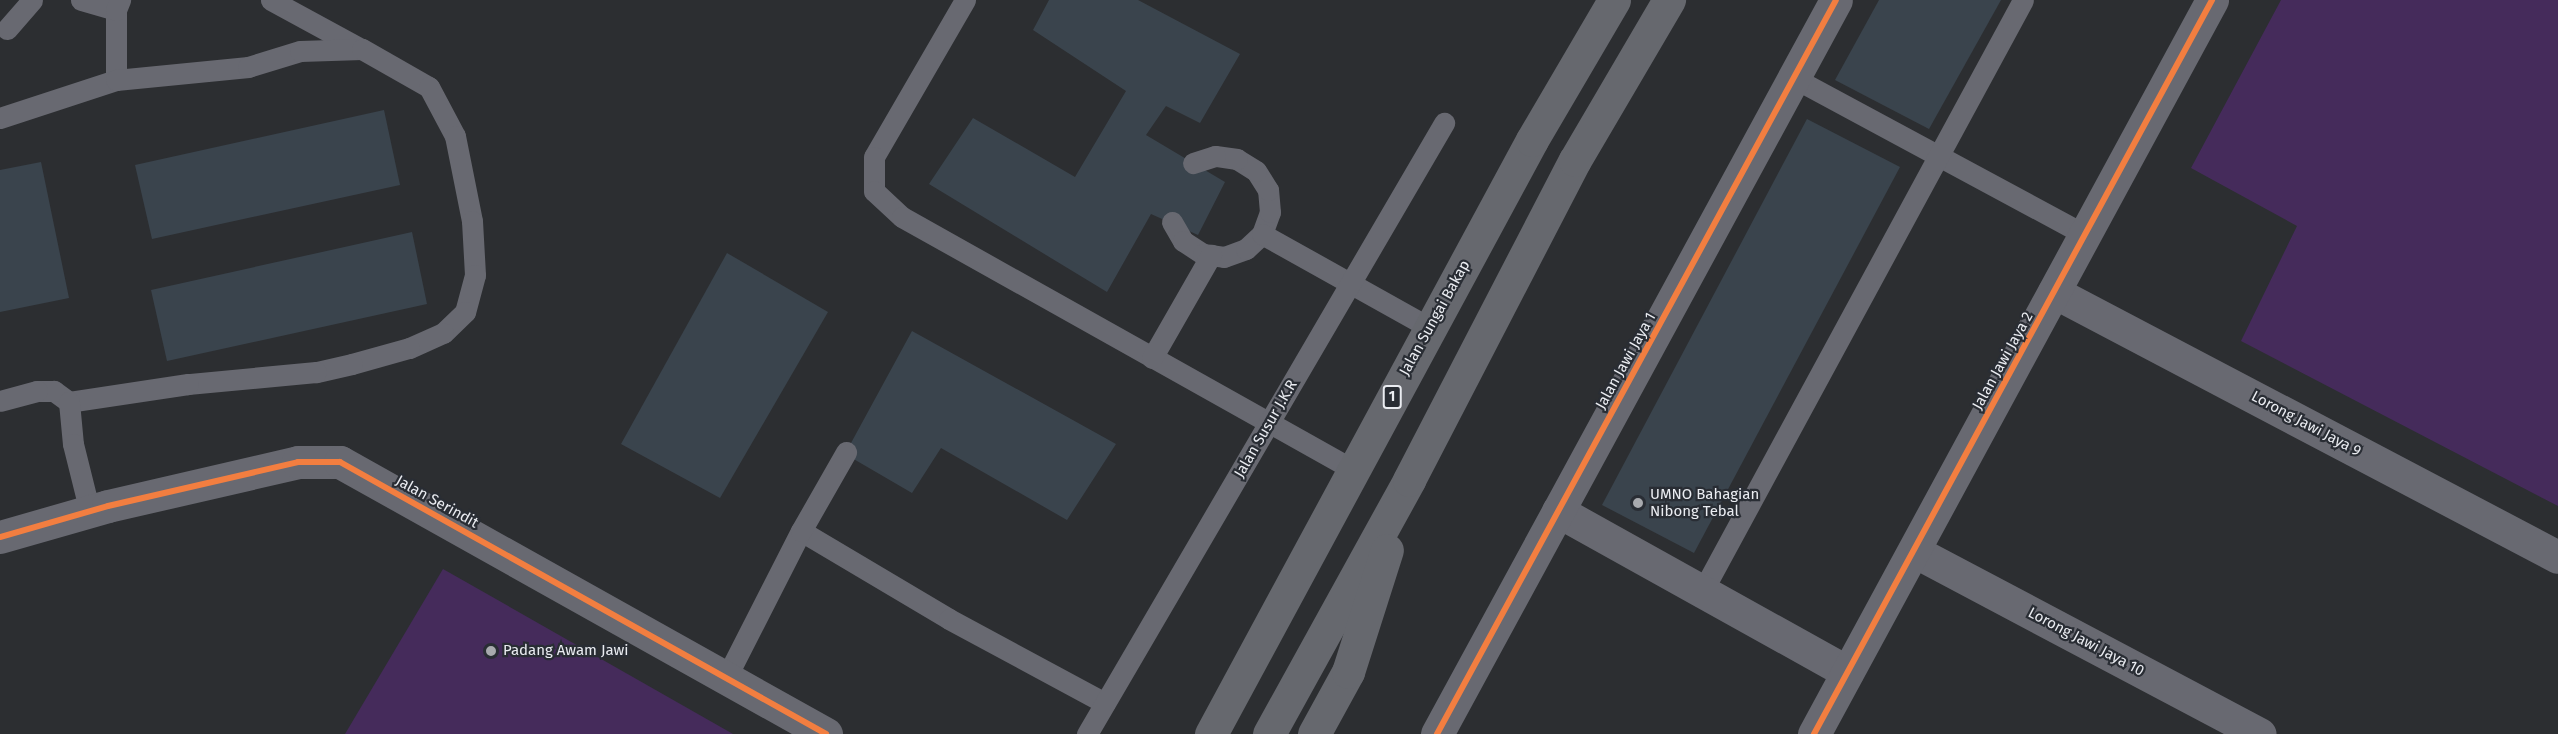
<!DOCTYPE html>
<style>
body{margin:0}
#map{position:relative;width:2558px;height:734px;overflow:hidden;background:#2c2e31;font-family:"Fira Sans",sans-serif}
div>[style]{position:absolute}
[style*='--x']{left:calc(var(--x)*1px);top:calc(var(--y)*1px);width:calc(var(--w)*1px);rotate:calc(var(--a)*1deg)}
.green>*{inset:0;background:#452b5b}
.building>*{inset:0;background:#3a444d}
.service>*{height:21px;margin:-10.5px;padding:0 10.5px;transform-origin:10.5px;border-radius:10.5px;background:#686971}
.minor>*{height:33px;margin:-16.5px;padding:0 16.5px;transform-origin:16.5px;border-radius:16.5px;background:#686971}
.trunk>*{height:33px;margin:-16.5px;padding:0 16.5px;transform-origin:16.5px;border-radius:16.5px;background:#66686e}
.cycleway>*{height:6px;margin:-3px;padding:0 3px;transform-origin:3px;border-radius:3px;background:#f27e40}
.dots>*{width:16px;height:16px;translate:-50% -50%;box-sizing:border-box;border:3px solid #292d34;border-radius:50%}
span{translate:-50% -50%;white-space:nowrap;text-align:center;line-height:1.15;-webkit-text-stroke:4.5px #292d34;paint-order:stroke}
.shield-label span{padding:2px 4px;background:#292d34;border:2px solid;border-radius:4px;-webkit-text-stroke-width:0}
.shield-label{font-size:14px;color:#eaecf1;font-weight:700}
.street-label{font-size:15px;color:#eaecf1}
.poi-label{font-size:15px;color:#eaecf1}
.left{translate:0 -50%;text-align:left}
</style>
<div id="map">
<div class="green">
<i style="clip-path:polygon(2281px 0,2558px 0,2558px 506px,2241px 341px,2297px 226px,2191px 168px)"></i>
<i style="clip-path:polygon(443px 569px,733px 734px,345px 734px)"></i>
</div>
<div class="building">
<i style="clip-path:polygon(1049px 0,1138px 0,1240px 54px,1200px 123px,1166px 106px,1146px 135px,1225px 182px,1198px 235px,1151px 214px,1107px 292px,929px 184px,973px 118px,1075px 177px,1126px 91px,1033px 30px)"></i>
<i style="clip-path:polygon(1879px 0,2001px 0,1929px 129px,1835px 80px)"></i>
<i style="clip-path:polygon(384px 110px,400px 185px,152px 239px,135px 165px)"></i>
<i style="clip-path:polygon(1807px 119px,1900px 167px,1694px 553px,1602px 505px)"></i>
<i style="clip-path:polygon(41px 162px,69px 298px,0 312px,0 170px)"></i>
<i style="clip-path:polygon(412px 232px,427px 304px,167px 361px,151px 290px)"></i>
<i style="clip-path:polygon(727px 253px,828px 312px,720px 498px,621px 444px)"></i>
<i style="clip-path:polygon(912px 331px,1116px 444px,1067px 520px,941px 448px,912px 493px,845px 454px)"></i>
</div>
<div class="service">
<i style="--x:81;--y:0;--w:36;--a:16"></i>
<i style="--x:271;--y:0;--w:102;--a:28.6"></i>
<i style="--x:965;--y:0;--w:181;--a:120.1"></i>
<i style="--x:874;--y:157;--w:34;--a:90"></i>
<i style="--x:874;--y:191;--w:38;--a:43"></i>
<i style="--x:902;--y:217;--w:516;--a:29.25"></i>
<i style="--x:7;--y:29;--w:38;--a:-49"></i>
<i style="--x:1794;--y:78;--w:331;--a:28.3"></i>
<i style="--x:116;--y:80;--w:70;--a:-90"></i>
<i style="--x:116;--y:10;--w:11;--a:-68"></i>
<i style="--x:0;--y:118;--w:122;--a:-18.1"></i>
<i style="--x:116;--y:80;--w:133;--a:-5.6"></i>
<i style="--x:248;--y:67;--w:54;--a:-17.1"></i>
<i style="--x:300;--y:51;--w:62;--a:-1.8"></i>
<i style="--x:362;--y:49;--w:77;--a:29.6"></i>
<i style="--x:429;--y:87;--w:55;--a:62"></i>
<i style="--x:455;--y:136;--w:87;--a:78.7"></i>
<i style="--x:472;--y:221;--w:54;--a:86.8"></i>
<i style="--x:475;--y:275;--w:38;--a:105"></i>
<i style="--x:465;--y:312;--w:30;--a:136"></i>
<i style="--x:443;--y:333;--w:37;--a:156"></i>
<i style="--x:409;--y:348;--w:59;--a:164.3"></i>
<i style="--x:352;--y:364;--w:37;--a:167"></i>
<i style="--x:316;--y:372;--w:129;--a:174.6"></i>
<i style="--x:188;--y:384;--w:120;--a:171.4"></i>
<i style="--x:69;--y:402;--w:19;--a:-144"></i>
<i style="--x:54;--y:391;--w:17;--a:180"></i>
<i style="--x:37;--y:391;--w:38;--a:165"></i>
<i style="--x:1172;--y:222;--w:22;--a:60"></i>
<i style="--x:1183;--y:241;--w:24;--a:33"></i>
<i style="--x:1203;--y:254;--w:21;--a:8"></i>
<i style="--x:1224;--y:257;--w:23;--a:-20"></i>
<i style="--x:1246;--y:249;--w:22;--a:-43"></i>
<i style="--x:1262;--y:234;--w:23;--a:-70"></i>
<i style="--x:1270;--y:212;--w:22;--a:-95"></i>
<i style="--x:1268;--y:190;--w:22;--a:-122"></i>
<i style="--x:1256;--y:171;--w:22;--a:-148"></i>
<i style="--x:1237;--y:159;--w:22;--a:-172"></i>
<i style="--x:1215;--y:156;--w:23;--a:162"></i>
<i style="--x:1262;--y:234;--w:193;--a:29.2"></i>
<i style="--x:1152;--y:358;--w:119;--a:-60.2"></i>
<i style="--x:69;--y:402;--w:42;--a:84.6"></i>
<i style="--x:73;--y:444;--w:70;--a:76"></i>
<i style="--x:801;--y:531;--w:172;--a:30.7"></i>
<i style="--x:949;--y:619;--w:177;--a:28.3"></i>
<i style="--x:1702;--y:592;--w:673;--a:-61.53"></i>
<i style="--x:726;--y:678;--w:165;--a:-63"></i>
<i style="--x:801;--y:531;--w:91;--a:-60.3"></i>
<i style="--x:1087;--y:734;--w:708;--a:-59.7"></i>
</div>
<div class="minor">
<i style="--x:2054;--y:292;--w:569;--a:27.74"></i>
<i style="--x:1558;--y:511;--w:331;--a:29.1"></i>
<i style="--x:0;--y:537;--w:112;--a:-16"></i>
<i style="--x:108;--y:506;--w:195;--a:-13"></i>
<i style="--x:298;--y:462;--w:42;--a:0"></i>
<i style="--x:340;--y:462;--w:557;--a:29.23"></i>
<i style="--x:1914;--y:551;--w:391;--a:27.9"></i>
<i style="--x:1437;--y:734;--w:835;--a:-61.47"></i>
<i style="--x:1814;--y:734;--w:835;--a:-61.53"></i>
</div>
<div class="trunk">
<i style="--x:1211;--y:734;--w:675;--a:-61.61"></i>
<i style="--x:1532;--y:140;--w:162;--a:-59.6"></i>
<i style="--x:1269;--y:734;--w:290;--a:-61.1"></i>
<i style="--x:1409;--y:480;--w:360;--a:-62.6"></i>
<i style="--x:1575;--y:160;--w:186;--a:-59.6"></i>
<i style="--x:1314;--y:734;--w:71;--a:-61.3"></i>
<i style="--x:1348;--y:672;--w:128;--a:-72.3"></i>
</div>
<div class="cycleway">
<i style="--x:0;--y:537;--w:112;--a:-16"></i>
<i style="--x:108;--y:506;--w:195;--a:-13"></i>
<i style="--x:298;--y:462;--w:42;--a:0"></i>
<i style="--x:340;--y:462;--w:557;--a:29.23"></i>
<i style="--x:1437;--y:734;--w:835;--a:-61.47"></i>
<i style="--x:1814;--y:734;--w:835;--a:-61.53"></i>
</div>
<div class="dots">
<i style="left:1638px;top:503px;background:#a8aaae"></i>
<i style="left:491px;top:651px;background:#a8aaae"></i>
</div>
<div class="shield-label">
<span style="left:1392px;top:397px">1</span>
</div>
<div class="street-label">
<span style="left:1435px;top:318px;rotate:-61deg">Jalan Sungai Bakap</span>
<span style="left:1626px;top:361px;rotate:-61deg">Jalan Jawi Jaya 1</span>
<span style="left:2003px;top:361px;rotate:-61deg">Jalan Jawi Jaya 2</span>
<span style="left:2306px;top:424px;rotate:28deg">Lorong Jawi Jaya 9</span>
<span style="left:1266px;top:429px;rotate:-60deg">Jalan Susur J.K.R</span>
<span style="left:437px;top:502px;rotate:29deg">Jalan Serindit</span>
<span style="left:2086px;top:642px;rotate:28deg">Lorong Jawi Jaya 10</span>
</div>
<div class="poi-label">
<span class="left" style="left:1650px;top:503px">UMNO Bahagian<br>Nibong Tebal</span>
<span class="left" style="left:503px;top:651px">Padang Awam Jawi</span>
</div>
</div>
